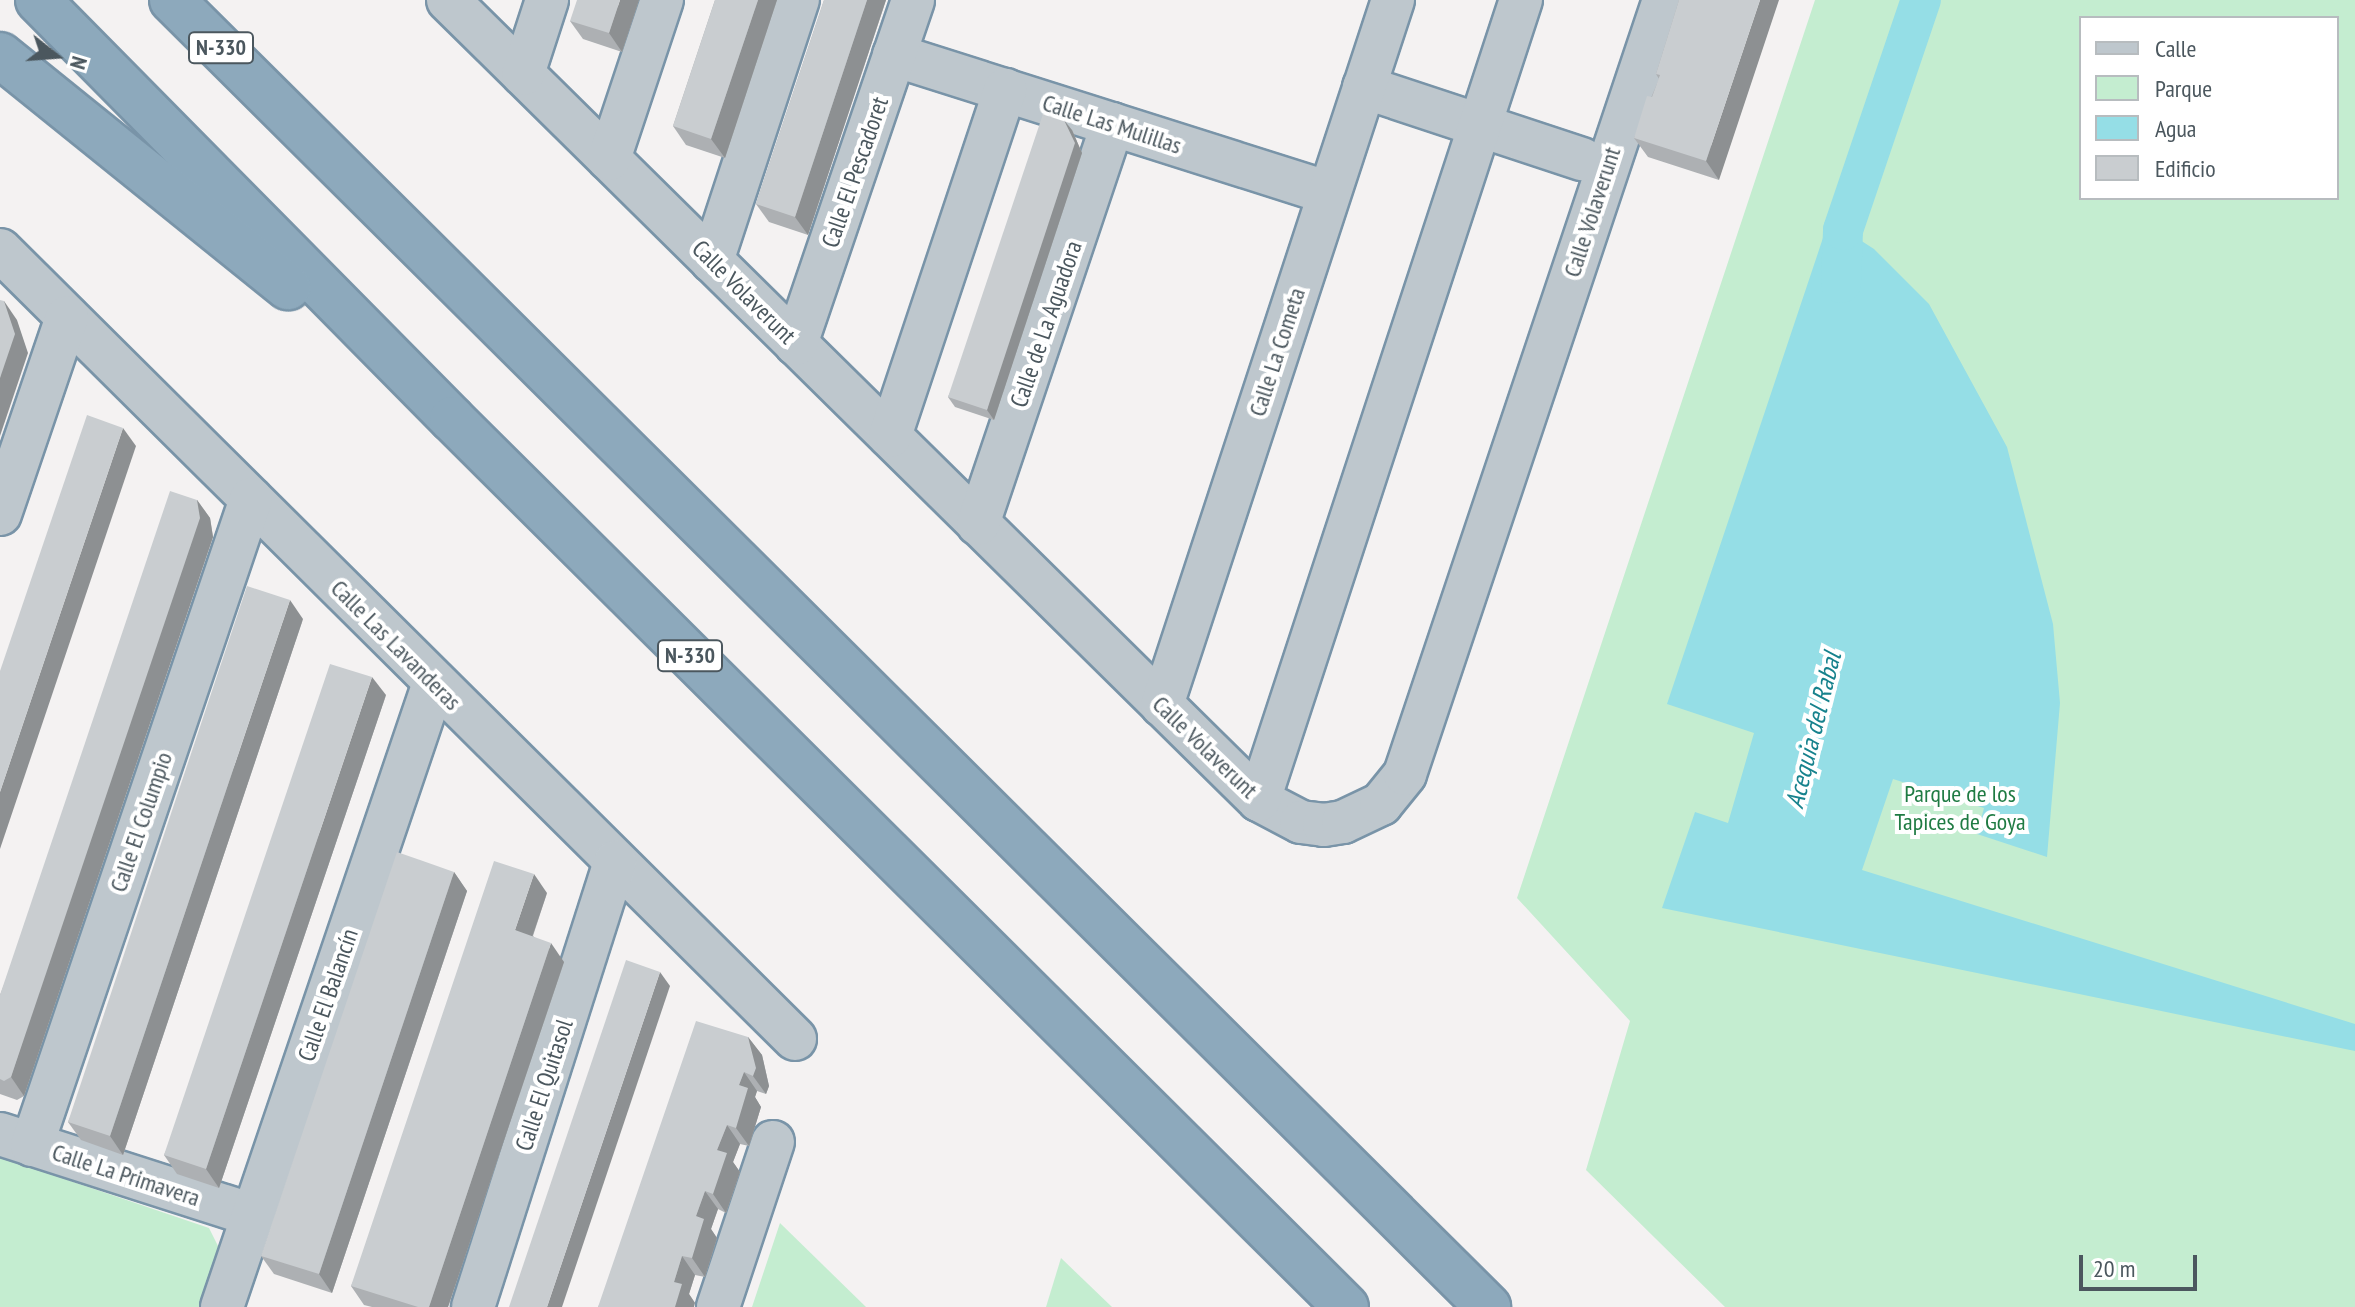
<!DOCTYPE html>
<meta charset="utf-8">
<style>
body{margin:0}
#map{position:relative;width:2355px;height:1307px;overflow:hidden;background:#f4f2f2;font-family:"PT Sans Narrow",sans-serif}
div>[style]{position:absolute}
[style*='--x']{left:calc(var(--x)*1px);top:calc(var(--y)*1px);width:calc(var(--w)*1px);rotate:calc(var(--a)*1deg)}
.green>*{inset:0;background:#c4edd0}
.water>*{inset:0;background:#95dee6}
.canal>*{height:40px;margin:-20px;padding:0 20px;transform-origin:20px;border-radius:20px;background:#95dee6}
.roads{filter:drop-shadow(2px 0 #7994a8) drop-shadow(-2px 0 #7994a8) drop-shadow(0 2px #7994a8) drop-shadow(0 -2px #7994a8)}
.minor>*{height:42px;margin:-21px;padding:0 21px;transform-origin:21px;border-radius:21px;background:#bec7cd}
.highway>*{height:44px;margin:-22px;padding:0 22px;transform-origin:22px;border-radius:22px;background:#8da9bc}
.wall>*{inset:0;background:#adb0b3}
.shaded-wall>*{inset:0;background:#8d9092}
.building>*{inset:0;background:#c9cdd0}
span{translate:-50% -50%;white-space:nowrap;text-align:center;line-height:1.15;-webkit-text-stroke:8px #fff;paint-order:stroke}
.shield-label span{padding:2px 6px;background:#fff;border:2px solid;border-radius:6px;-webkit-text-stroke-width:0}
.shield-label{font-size:22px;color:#4b575e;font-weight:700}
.street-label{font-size:24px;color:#4b575e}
.park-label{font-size:24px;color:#1f7b43}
.water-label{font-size:26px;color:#17828d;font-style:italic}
.legend{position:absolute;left:2079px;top:16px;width:260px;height:184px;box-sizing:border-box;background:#fff;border:2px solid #b7bcbf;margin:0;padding:10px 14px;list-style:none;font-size:24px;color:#4b575e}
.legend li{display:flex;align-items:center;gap:16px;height:40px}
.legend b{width:40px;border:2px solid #b7bcbf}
.north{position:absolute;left:16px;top:16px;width:80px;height:80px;-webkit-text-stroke:6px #fff;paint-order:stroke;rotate:107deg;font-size:22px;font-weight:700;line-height:32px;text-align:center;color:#4b575e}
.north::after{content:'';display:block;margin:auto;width:28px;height:36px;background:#4b575e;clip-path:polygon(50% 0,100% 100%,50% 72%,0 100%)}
.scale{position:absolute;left:2079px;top:1255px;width:118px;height:36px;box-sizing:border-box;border:4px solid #4b575e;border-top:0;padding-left:10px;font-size:24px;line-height:28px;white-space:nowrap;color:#4b575e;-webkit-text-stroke:6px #fff;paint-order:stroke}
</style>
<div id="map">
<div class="green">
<i style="clip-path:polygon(evenodd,1815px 0,2355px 0,2355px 1307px,1725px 1307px,1586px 1170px,1630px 1021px,1517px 898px,1815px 0,2081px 18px,2337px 18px,2337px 198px,2081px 198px,2081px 18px)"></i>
<i style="clip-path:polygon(0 1157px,209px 1228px,220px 1250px,200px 1307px,0 1307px)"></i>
<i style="clip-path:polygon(780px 1223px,866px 1307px,752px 1307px)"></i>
<i style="clip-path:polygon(1061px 1258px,1112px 1307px,1046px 1307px)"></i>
</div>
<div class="water">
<i style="clip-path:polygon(1829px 220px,1874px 249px,1929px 304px,2007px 447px,2053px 624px,2060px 703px,2047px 857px,1977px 834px,1984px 808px,1893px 779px,1862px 870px,2355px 1024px,2355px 1051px,1662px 908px,1695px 812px,1728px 823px,1754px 733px,1667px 704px)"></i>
</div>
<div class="canal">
<i style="--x:1841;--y:283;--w:53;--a:-87.8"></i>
<i style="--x:1843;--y:230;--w:243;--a:-71.3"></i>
</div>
<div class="roads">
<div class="minor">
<i style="--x:448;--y:0;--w:1139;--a:44.61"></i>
<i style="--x:1259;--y:800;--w:47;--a:27.6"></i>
<i style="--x:1301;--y:822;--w:23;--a:7"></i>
<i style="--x:1324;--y:825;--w:19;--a:-9"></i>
<i style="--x:1343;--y:822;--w:42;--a:-25.3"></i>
<i style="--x:1381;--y:804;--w:38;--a:-51"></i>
<i style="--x:1405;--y:774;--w:816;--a:-71.5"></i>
<i style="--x:894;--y:55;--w:456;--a:17.6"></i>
<i style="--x:523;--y:74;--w:78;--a:-72"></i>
<i style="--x:1364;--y:87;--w:230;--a:18.3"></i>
<i style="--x:609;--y:159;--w:168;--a:-71.6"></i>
<i style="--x:0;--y:250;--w:1120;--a:44.78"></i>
<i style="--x:712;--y:261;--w:275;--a:-71.8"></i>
<i style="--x:796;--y:344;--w:363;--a:-71.2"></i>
<i style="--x:890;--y:436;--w:365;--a:-71.6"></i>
<i style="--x:0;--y:514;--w:208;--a:-71.2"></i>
<i style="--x:978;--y:524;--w:422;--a:-71.4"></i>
<i style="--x:1162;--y:705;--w:742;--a:-71.86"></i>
<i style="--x:1259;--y:800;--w:842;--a:-71.87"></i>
<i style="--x:0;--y:1134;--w:266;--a:17.8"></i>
<i style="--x:32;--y:1145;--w:682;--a:-71.27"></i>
<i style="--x:222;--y:1307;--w:659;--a:-71.24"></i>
<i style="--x:473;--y:1307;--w:467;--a:-72.3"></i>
<i style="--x:718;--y:1307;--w:174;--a:-71.6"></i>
</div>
<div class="highway">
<i style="--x:38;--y:0;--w:589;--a:45.34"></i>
<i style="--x:452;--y:419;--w:1260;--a:44.81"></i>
<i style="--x:172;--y:0;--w:1855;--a:44.8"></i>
<i style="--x:0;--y:55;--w:370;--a:38.9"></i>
</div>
</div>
<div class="wall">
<i style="clip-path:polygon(639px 0,622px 52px,583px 39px,570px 21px)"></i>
<i style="clip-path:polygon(715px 0,777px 0,725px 158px,686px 145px,673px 126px)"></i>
<i style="clip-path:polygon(824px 0,886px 0,808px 235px,769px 222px,756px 204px)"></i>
<i style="clip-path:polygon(1679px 0,1719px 180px,1648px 157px,1634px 138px,1659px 79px,1656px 74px)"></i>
<i style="clip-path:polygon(1072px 130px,1082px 153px,994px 420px,955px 407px,948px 397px)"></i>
<i style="clip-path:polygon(197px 500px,210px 518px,213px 537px,24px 1096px,17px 1100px,0 1094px,0 995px)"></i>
<i style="clip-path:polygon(303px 619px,123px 1155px,81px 1140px,68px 1122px)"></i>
<i style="clip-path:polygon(386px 695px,219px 1188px,177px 1174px,164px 1155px)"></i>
<i style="clip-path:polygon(454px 872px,467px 891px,332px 1293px,274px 1274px,261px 1256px)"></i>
<i style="clip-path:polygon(547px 893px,533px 936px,564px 962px,448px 1307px,372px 1307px,364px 1305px,351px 1286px)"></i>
<i style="clip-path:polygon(748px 1037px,762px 1055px,769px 1086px,766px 1094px,757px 1091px,755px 1097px,761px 1107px,749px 1146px,740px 1144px,733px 1162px,740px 1172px,726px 1213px,718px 1209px,711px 1229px,717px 1238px,705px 1277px,695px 1275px,689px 1294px,695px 1303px,598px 1307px)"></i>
</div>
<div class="shaded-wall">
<i style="clip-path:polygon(620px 0,639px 0,622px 52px,609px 33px)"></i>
<i style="clip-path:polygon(758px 0,777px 0,725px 158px,711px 139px)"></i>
<i style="clip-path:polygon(867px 0,886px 0,808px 235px,795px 217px)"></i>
<i style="clip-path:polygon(1760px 0,1779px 0,1719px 180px,1706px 161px)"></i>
<i style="clip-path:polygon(1064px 120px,1072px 130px,1082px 153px,994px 420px,987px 410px)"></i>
<i style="clip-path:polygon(4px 301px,17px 320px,28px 353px,0 436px,0 378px)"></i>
<i style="clip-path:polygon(123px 428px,136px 446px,0 849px,0 792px)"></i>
<i style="clip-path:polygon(197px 500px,210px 518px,213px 537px,24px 1096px,11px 1077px)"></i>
<i style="clip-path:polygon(290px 600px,303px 619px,123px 1155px,110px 1136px)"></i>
<i style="clip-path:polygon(372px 677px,386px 695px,219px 1188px,206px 1169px)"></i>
<i style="clip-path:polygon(454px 872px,467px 891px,332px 1293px,319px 1274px)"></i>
<i style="clip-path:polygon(534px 874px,547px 893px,528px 949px,515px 930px)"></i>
<i style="clip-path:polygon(551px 943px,564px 962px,448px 1307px,429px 1307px)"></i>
<i style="clip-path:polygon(660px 972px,670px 986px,562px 1307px,547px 1307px)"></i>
<i style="clip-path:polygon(748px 1037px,762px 1055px,769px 1086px,766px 1094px,753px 1076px)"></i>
<i style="clip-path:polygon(744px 1072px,757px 1091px,755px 1097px,761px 1107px,749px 1146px,736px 1128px,739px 1085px)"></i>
<i style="clip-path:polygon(727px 1125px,740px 1144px,733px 1162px,740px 1172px,726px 1213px,713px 1194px,717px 1150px)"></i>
<i style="clip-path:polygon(705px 1191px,718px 1209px,711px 1229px,717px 1238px,705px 1277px,692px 1258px,696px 1216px)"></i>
<i style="clip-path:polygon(682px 1256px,695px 1275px,689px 1294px,695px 1303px,694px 1307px,675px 1307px,674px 1282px)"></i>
</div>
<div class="building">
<i style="clip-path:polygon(577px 0,620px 0,609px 33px,570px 21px)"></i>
<i style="clip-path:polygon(715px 0,758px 0,711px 139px,673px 126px)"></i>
<i style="clip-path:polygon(824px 0,867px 0,795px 217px,756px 204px)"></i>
<i style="clip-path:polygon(1679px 0,1760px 0,1706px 161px,1634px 138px,1647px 96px,1652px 97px,1660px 75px,1656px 74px)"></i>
<i style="clip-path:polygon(1043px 114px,1064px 120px,1075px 143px,987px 410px,948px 397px)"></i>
<i style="clip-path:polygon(0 300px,4px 301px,15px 334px,0 378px)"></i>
<i style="clip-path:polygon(87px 415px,123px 428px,0 792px,0 671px)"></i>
<i style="clip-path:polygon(170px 491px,197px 500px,200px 518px,11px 1077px,4px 1081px,0 1079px,0 995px)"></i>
<i style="clip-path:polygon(247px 586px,290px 600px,110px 1136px,68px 1122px)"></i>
<i style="clip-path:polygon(330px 664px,372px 677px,206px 1169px,164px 1155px)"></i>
<i style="clip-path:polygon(397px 852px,454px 872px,319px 1274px,261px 1256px)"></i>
<i style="clip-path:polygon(494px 861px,534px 874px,515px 930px,551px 943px,429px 1307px,418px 1307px,351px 1286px)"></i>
<i style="clip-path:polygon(626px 960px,660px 972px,547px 1307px,509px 1307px)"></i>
<i style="clip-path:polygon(696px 1021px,748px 1037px,756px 1068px,753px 1076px,744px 1072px,739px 1085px,748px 1088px,736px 1128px,727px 1125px,717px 1150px,727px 1153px,713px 1194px,705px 1191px,696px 1216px,704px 1219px,692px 1258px,682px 1256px,674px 1282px,682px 1284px,675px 1307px,598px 1307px)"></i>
</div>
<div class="shield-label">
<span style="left:221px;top:48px">N-330</span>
<span style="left:690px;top:656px">N-330</span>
</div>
<div class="street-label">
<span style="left:1112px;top:124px;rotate:18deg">Calle Las Mulillas</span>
<span style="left:855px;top:172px;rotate:-71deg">Calle El Pescadoret</span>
<span style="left:1592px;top:212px;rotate:-72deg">Calle Volaverunt</span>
<span style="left:744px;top:292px;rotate:45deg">Calle Volaverunt</span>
<span style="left:1046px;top:324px;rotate:-71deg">Calle de La Aguadora</span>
<span style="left:1277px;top:352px;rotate:-72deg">Calle La Cometa</span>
<span style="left:396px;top:645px;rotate:45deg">Calle Las Lavanderas</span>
<span style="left:1205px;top:747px;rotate:44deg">Calle Volaverunt</span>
<span style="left:141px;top:822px;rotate:-71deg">Calle El Columpio</span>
<span style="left:328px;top:995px;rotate:-71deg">Calle El Balancín</span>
<span style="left:544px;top:1085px;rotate:-72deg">Calle El Quitasol</span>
<span style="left:126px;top:1175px;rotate:18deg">Calle La Primavera</span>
</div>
<div class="park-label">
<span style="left:1960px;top:808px">Parque de los<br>Tapices de Goya</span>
</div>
<div class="water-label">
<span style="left:1813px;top:730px;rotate:-76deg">Acequia del Rabal</span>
</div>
<ul class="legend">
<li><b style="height:10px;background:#bec7cd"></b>Calle</li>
<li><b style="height:22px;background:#c4edd0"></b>Parque</li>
<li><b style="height:22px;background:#95dee6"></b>Agua</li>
<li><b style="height:22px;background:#c9cdd0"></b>Edificio</li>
</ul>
<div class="north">N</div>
<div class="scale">20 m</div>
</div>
